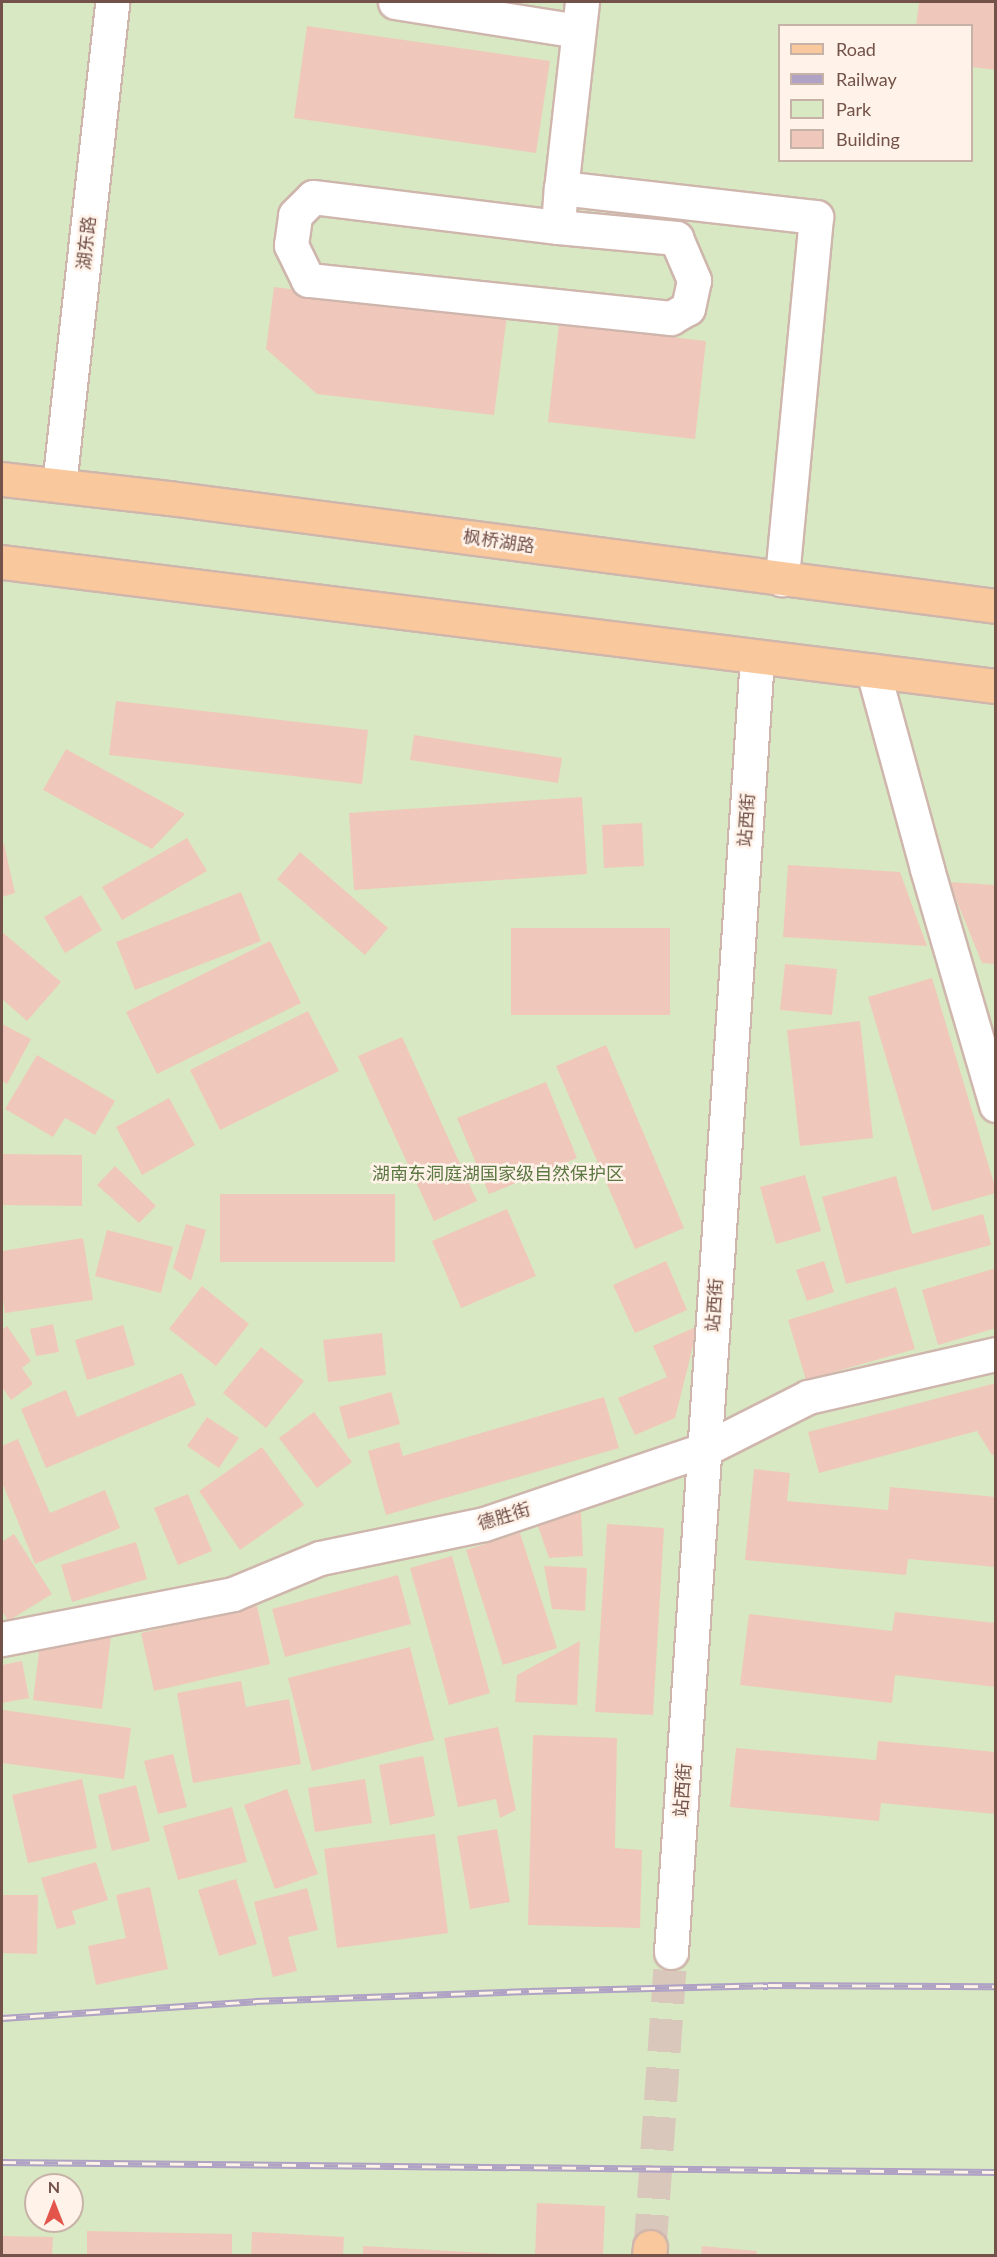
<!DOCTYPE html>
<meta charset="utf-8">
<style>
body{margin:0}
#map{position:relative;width:997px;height:2257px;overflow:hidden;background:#fceee3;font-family:Lato,"Noto Sans SC",sans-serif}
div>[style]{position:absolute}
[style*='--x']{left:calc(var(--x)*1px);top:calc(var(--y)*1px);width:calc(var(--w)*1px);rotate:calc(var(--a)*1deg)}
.green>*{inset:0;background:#d8e8c2}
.building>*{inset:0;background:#f0c8bb}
.major-tunnel>*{height:33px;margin-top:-16.5px;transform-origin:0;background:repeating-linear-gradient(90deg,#dac7bc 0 33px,transparent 0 49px)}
.roads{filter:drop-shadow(2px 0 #cfb6ad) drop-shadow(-2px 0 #cfb6ad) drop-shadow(0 2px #cfb6ad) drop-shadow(0 -2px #cfb6ad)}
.minor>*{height:33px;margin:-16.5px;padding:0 16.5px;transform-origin:16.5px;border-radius:16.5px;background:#fff}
.major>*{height:33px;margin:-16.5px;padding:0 16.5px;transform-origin:16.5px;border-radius:16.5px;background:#f9c89c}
.rail>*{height:7px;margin-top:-3.5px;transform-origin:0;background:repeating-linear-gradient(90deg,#fff2e8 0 14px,#afa2c4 0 28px);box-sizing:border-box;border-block:2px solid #afa2c4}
span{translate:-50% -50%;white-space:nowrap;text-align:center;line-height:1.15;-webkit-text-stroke:5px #fff2e8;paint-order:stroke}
.street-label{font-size:18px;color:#735249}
.park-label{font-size:18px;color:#5b7842}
.frame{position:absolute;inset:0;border:3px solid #735249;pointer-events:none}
.legend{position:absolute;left:778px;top:24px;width:195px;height:138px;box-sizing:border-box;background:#fff2e8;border:2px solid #c7b2a8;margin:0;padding:8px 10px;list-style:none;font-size:18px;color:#735249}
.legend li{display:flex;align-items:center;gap:12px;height:30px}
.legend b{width:30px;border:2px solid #c7b2a8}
.north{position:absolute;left:24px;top:2173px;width:60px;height:60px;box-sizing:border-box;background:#fff2e8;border:2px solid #c7b2a8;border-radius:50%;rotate:0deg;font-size:16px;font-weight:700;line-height:24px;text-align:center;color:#735249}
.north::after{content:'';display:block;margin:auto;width:21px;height:27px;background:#e3544a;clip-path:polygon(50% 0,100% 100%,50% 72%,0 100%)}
</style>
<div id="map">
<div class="green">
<i style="clip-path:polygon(evenodd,2px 2px,995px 2px,995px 2255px,2px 2256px,2px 2px,780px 26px,972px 26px,972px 160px,780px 160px,780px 26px,2px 2px,36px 2185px,72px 2185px,72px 2221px,36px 2221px,36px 2185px)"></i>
</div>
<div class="building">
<i style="clip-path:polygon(919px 2px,996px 2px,996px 70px,972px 67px,972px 26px,916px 26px)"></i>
<i style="clip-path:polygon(307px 26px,550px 61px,536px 153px,294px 118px)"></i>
<i style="clip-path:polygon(274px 287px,507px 316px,494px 415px,317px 394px,266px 349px)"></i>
<i style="clip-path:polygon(559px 324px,706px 341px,695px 439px,548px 422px)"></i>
<i style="clip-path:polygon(116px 701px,368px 730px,362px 784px,109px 755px)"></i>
<i style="clip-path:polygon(414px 735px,562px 758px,558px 783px,410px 760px)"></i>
<i style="clip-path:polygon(66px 749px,185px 814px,152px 849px,43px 790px)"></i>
<i style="clip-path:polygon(582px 797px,587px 874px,354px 890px,349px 813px)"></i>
<i style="clip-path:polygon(642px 823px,644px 866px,604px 868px,602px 825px)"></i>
<i style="clip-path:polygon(187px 838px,207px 871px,122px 920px,102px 887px)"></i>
<i style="clip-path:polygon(4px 844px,15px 893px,2px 897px,2px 845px)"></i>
<i style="clip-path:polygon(300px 852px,388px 928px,365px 955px,277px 879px)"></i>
<i style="clip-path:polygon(788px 865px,900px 872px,927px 946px,783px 937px)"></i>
<i style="clip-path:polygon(949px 882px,996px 885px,996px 964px,982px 963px)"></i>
<i style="clip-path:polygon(241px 892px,261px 941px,135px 990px,116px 942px)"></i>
<i style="clip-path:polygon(81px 895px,102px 930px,65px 953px,44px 917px)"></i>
<i style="clip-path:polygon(511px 928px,670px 928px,670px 1015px,511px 1015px)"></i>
<i style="clip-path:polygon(2px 932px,61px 982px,27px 1021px,2px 999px)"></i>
<i style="clip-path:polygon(270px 941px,301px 1003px,157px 1074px,126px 1012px)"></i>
<i style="clip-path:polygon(785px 964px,837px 969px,832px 1015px,780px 1010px)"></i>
<i style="clip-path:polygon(932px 978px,996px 1190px,996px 1193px,932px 1211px,868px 997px)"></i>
<i style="clip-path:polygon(308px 1011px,339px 1071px,220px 1130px,190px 1070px)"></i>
<i style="clip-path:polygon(860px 1021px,873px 1138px,800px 1146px,787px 1030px)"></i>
<i style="clip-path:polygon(2px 1024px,31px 1039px,7px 1084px,2px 1081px)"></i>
<i style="clip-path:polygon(402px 1037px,477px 1201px,434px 1221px,358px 1056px)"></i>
<i style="clip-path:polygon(606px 1045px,684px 1228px,635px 1249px,556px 1066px)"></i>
<i style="clip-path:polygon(37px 1055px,115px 1101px,95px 1135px,65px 1118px,53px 1137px,5px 1109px)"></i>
<i style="clip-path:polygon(546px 1082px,577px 1158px,489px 1194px,457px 1118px)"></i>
<i style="clip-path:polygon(169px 1098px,195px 1145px,142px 1175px,116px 1127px)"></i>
<i style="clip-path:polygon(2px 1154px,82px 1155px,82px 1206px,2px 1205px)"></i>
<i style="clip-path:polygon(115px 1166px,156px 1206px,139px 1223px,97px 1185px)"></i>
<i style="clip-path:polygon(805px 1175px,821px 1231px,776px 1244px,760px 1187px)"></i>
<i style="clip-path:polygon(896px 1176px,912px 1234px,983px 1214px,991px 1245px,846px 1284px,822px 1197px)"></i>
<i style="clip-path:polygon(220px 1194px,395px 1194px,395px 1262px,220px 1262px)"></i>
<i style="clip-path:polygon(507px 1209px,536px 1276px,461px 1308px,432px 1241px)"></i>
<i style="clip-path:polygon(186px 1224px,206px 1230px,191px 1281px,173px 1268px)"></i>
<i style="clip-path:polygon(107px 1230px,173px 1247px,161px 1293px,95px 1276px)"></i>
<i style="clip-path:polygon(83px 1238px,93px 1300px,5px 1313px,2px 1294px,2px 1251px)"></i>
<i style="clip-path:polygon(666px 1261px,687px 1310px,635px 1333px,613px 1285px)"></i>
<i style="clip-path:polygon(824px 1261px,834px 1292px,807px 1301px,796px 1270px)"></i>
<i style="clip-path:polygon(996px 1268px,996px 1328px,938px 1345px,922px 1290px)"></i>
<i style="clip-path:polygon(202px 1286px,249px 1324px,216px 1366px,169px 1329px)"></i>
<i style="clip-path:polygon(896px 1287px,915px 1349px,806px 1380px,788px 1320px)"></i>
<i style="clip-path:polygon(53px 1324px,59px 1352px,36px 1356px,30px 1329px)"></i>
<i style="clip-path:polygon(123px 1325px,135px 1365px,87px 1380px,75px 1340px)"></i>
<i style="clip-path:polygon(7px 1326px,31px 1361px,22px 1368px,33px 1384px,11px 1400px,2px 1387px,2px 1330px)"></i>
<i style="clip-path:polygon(698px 1326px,675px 1418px,635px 1435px,618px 1398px,667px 1377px,653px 1346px)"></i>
<i style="clip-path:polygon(382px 1333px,386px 1375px,328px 1382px,323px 1340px)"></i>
<i style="clip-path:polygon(261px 1347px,304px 1381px,266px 1428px,223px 1393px)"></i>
<i style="clip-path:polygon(182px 1373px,196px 1405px,46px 1468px,21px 1409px,66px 1390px,77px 1417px)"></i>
<i style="clip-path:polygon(996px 1383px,996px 1454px,992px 1455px,977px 1431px,819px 1473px,808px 1432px)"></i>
<i style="clip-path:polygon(391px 1392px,400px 1424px,348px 1439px,339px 1407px)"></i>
<i style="clip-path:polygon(604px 1397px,619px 1448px,386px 1515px,368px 1451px,399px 1442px,403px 1456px)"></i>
<i style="clip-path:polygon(314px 1412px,352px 1462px,317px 1488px,279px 1438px)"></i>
<i style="clip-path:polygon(207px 1417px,239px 1438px,219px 1468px,187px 1446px)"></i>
<i style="clip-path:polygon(18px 1439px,50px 1513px,105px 1490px,120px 1528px,35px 1564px,2px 1482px,2px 1446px)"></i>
<i style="clip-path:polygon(262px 1447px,304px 1505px,240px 1550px,199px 1491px)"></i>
<i style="clip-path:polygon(754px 1469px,790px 1473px,787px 1501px,888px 1510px,890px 1487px,996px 1497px,996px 1567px,908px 1559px,906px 1575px,745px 1560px)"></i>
<i style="clip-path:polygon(188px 1494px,212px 1551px,178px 1565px,154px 1508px)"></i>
<i style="clip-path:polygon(581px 1512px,583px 1556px,549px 1558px,538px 1526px)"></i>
<i style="clip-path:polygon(607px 1524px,664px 1528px,653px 1715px,595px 1712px)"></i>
<i style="clip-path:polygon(520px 1533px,557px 1648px,503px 1665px,466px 1550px)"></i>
<i style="clip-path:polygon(14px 1534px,52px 1594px,8px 1621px,2px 1611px,2px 1542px)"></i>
<i style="clip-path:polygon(136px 1542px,147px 1579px,72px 1602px,61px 1565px)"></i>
<i style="clip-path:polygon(452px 1556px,490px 1693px,449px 1705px,410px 1568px)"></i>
<i style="clip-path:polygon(544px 1566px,587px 1568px,585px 1611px,552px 1609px)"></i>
<i style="clip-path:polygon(398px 1575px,411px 1624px,285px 1657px,272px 1609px)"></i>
<i style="clip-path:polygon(257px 1606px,270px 1664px,154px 1691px,141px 1633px)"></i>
<i style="clip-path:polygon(895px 1612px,996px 1623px,996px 1687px,895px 1675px,892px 1703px,740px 1685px,749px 1614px,892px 1631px)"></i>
<i style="clip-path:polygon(111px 1636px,102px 1709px,33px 1700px,40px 1644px)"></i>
<i style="clip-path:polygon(580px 1641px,577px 1705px,515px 1702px,517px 1675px)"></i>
<i style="clip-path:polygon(410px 1647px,434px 1740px,312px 1771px,288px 1678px)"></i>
<i style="clip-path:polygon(22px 1661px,29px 1698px,2px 1703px,2px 1665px)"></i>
<i style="clip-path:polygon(241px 1681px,246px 1707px,289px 1699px,301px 1764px,193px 1783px,177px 1693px)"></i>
<i style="clip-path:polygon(3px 1710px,131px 1728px,124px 1779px,2px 1763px)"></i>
<i style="clip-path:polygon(498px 1727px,516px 1810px,500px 1818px,496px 1799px,458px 1807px,444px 1738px)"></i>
<i style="clip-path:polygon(533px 1735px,617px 1738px,615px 1848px,642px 1850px,640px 1928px,528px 1925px)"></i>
<i style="clip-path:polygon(878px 1741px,996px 1752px,996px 1814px,881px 1803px,879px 1821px,730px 1807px,736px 1748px,876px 1760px)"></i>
<i style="clip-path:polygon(173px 1754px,187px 1807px,158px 1814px,144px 1761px)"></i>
<i style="clip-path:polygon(423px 1756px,435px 1816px,390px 1825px,379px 1765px)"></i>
<i style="clip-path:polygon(82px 1779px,97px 1848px,28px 1863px,12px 1795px)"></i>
<i style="clip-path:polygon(365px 1779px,372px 1823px,315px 1832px,308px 1788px)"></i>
<i style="clip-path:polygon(136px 1785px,150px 1841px,112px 1851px,98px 1795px)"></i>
<i style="clip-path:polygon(287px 1789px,318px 1874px,275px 1889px,244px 1805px)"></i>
<i style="clip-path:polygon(232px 1807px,247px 1862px,178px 1880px,163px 1826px)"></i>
<i style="clip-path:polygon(497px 1829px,510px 1902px,470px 1909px,457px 1836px)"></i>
<i style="clip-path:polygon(435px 1834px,448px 1933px,337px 1948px,324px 1849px)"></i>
<i style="clip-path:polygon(96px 1862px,108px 1900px,72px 1911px,76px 1924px,57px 1929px,41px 1878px)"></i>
<i style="clip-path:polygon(236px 1879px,257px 1944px,219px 1956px,198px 1890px)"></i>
<i style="clip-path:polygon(150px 1887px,168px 1969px,96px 1985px,88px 1946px,126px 1938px,116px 1895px)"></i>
<i style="clip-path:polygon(307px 1888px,318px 1930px,288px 1937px,297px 1971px,273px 1977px,254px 1902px)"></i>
<i style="clip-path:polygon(2px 1895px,38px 1895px,37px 1954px,2px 1953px)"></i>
<i style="clip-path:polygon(537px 2203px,605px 2206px,603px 2256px,535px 2256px)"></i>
<i style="clip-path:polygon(87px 2231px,232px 2234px,232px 2256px,87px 2256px)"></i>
<i style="clip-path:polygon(252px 2232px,344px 2237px,343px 2256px,251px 2256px)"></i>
<i style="clip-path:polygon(2px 2236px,53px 2237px,52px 2256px,2px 2256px)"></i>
<i style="clip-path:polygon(363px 2246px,503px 2254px,503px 2256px,363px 2256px)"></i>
<i style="clip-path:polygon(702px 2246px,757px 2251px,756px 2256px,701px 2256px)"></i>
</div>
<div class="major-tunnel">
<i style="--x:650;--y:2247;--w:296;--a:-85.9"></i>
</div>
<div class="roads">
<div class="minor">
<i style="--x:395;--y:2;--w:185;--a:9"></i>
<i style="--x:582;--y:2;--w:187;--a:96.4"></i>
<i style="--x:561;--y:188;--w:257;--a:6.5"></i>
<i style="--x:816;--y:217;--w:364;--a:95.4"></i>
<i style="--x:558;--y:227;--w:119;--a:5.3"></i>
<i style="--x:676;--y:238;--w:46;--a:66.8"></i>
<i style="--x:694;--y:280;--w:29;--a:102"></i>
<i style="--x:688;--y:308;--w:20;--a:150"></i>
<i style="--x:671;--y:318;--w:365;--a:-174"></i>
<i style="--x:308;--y:280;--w:39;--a:-116"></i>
<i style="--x:291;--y:245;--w:30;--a:-82"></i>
<i style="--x:295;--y:215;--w:25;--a:-45"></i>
<i style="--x:313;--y:197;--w:247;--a:7"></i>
<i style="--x:558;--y:227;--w:39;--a:-86"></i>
<i style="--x:59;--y:485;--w:486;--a:-83.7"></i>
<i style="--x:873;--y:671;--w:205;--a:74.7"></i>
<i style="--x:927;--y:869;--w:246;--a:73.7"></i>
<i style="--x:2;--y:1639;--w:235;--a:-11"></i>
<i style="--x:233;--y:1594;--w:94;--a:-22.5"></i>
<i style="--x:320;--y:1558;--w:167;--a:-11.7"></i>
<i style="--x:484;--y:1524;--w:233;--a:-18.7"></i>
<i style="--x:705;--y:1449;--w:115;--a:-26.8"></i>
<i style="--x:808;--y:1397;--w:193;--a:-12.9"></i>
<i style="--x:671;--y:1952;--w:1298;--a:-86.2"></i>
</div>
<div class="major">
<i style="--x:2;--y:479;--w:168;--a:6.5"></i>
<i style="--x:169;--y:498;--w:834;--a:7.44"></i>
<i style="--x:2;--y:562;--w:1002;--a:7.11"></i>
<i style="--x:649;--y:2256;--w:9;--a:-84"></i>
</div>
</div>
<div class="rail">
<i style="--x:2;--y:2018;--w:254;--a:-3.8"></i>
<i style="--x:255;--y:2001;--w:274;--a:-2.1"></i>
<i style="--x:529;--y:1991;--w:239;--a:-1.4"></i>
<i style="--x:768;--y:1985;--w:228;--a:0.3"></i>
<i style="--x:2;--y:2162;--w:994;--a:0.58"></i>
</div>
<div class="street-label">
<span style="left:86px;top:243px;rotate:-84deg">湖东路</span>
<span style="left:499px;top:541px;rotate:8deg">枫桥湖路</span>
<span style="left:746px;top:820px;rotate:-86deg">站西街</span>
<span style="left:714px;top:1305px;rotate:-86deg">站西街</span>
<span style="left:504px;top:1516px;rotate:-17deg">德胜街</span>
<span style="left:682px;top:1790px;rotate:-86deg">站西街</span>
</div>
<div class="park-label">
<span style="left:498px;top:1173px">湖南东洞庭湖国家级自然保护区</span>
</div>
<div class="frame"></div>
<ul class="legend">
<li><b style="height:8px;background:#f9c89c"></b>Road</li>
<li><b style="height:8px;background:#afa2c4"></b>Railway</li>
<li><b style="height:16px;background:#d8e8c2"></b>Park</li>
<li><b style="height:16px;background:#f0c8bb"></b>Building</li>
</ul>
<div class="north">N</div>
</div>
